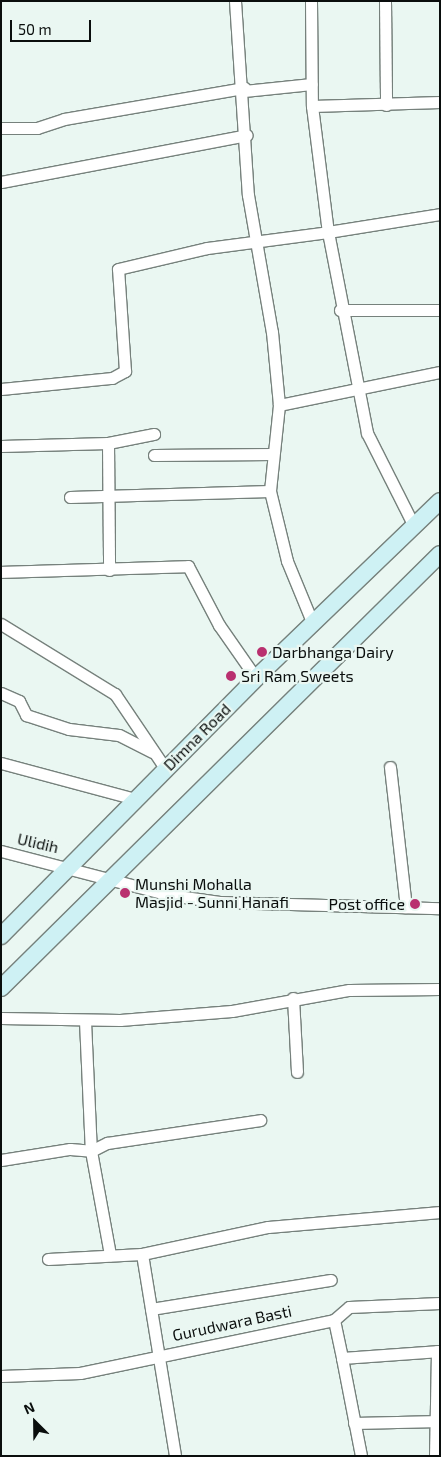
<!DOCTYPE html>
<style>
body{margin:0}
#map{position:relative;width:441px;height:1457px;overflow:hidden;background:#eaf7f2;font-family:"Exo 2",sans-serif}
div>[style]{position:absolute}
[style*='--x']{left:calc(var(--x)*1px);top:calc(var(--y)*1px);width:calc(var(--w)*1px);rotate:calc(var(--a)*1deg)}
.roads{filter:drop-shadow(1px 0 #76817c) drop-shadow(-1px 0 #76817c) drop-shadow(0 1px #76817c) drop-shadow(0 -1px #76817c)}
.street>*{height:11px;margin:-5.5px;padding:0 5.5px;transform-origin:5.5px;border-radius:5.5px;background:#fff}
.secondary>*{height:16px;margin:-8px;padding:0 8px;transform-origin:8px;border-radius:8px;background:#cef1f4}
.dots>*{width:14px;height:14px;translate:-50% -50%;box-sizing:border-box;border:2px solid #eaf7f2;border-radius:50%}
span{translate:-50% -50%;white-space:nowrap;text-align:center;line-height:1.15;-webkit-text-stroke:4.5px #eaf7f2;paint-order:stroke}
.poi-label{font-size:16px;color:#0a0e0d}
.left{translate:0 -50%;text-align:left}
.right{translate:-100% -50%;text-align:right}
.street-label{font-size:16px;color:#0a0e0d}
.frame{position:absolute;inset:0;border:2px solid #0a0e0d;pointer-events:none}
.north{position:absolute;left:10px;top:1397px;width:50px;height:50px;-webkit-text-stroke:4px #eaf7f2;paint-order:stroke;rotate:337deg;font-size:14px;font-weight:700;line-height:20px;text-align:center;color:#0a0e0d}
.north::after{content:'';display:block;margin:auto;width:18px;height:22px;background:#0a0e0d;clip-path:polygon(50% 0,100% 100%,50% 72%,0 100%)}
.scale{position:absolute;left:10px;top:20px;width:81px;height:22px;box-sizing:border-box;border:2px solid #0a0e0d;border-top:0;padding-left:6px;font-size:15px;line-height:18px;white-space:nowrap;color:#0a0e0d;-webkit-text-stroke:4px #eaf7f2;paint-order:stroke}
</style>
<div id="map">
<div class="roads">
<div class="street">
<i style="--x:235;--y:1;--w:194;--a:86.2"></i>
<i style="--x:248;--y:195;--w:139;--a:80.1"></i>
<i style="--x:272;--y:332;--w:73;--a:84.5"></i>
<i style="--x:279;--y:405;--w:86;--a:96"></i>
<i style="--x:311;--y:1;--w:105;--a:89.5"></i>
<i style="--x:312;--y:106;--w:127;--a:82.8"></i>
<i style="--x:328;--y:232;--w:113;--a:-9.1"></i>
<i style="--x:385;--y:1;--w:104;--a:89.4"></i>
<i style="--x:244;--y:91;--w:68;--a:-5.9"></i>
<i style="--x:312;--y:106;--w:128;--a:-1.8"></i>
<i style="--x:1;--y:128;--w:36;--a:0"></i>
<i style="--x:37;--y:128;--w:28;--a:-18"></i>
<i style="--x:64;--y:119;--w:183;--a:-9.8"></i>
<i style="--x:1;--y:182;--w:250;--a:-10.8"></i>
<i style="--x:340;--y:310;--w:100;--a:0"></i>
<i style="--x:1;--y:389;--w:112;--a:-5.7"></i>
<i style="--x:112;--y:378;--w:15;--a:-28"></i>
<i style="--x:125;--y:371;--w:102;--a:-93.9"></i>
<i style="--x:118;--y:269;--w:91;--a:-13.3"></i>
<i style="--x:207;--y:248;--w:122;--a:-7.5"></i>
<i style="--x:328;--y:232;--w:205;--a:79"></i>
<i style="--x:367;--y:433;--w:104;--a:63.2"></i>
<i style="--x:279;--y:405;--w:164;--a:-11.6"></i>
<i style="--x:108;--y:443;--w:127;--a:89.5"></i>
<i style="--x:1;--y:446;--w:107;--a:-1.6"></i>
<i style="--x:108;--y:443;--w:47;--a:-11.1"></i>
<i style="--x:154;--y:455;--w:118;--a:-0.5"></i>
<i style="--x:70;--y:497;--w:200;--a:-1.7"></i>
<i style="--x:270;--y:491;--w:72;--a:76.3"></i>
<i style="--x:287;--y:561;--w:68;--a:67.6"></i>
<i style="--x:1;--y:572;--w:187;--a:-1.8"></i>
<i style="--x:188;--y:566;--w:67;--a:62.3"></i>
<i style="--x:219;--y:625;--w:65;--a:55.1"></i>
<i style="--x:1;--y:624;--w:134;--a:31.6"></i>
<i style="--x:115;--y:694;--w:89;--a:56"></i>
<i style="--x:1;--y:693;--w:20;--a:24"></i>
<i style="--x:19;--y:701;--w:16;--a:63"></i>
<i style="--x:26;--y:715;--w:45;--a:18"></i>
<i style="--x:69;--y:729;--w:50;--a:6.8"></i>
<i style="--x:119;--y:735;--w:37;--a:27"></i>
<i style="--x:1;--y:763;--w:139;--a:15"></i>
<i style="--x:390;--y:767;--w:141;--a:83.5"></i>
<i style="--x:1;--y:851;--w:175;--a:14.6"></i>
<i style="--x:170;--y:895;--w:50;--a:8"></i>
<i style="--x:220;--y:902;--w:220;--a:1.6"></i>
<i style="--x:293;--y:998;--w:74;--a:86.9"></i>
<i style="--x:1;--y:1018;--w:119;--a:1"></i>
<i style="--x:120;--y:1020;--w:112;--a:-4.6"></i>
<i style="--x:232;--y:1011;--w:119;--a:-10.2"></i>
<i style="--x:349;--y:990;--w:91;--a:-0.6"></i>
<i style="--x:85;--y:1021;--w:130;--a:87.4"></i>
<i style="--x:91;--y:1151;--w:106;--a:79.6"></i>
<i style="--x:1;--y:1160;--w:70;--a:-9.1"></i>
<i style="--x:70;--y:1149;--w:21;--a:5"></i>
<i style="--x:91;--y:1151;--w:18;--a:-27"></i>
<i style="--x:107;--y:1143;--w:155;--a:-8.5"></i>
<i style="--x:142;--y:1254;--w:205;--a:80.7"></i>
<i style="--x:48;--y:1259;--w:94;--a:-3"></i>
<i style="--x:142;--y:1254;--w:129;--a:-12.1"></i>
<i style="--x:268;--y:1227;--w:173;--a:-5"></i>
<i style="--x:151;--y:1309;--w:182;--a:-9.2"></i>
<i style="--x:334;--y:1320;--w:20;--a:-41"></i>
<i style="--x:349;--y:1307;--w:91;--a:-2.5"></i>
<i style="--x:342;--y:1358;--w:100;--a:79"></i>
<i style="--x:1;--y:1376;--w:79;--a:-2.2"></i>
<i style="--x:80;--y:1373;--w:259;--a:-11.8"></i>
<i style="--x:334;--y:1320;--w:39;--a:78"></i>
<i style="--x:342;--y:1358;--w:98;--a:-4.1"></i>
<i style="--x:354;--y:1423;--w:86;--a:-1.3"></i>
<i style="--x:435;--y:1456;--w:105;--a:-88.9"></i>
</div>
<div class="secondary">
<i style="--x:1;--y:936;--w:363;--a:-45.3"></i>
<i style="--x:256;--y:678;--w:255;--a:-43.9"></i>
<i style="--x:1;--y:988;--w:617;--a:-44.67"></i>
</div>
</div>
<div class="dots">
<i style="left:262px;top:652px;background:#b9306f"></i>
<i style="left:231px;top:676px;background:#b9306f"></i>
<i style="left:125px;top:893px;background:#b9306f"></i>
<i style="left:415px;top:904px;background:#b9306f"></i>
</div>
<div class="poi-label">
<span class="left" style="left:272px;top:652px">Darbhanga Dairy</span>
<span class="left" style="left:241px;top:676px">Sri Ram Sweets</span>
<span class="left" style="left:135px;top:893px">Munshi Mohalla<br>Masjid - Sunni Hanafi</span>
<span class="right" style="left:405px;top:904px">Post office</span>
</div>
<div class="street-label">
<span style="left:197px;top:737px;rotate:-45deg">Dimna Road</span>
<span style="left:38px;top:843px;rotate:13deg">Ulidih</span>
<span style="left:232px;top:1323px;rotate:-12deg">Gurudwara Basti</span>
</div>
<div class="frame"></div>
<div class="north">N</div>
<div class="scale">50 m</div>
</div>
